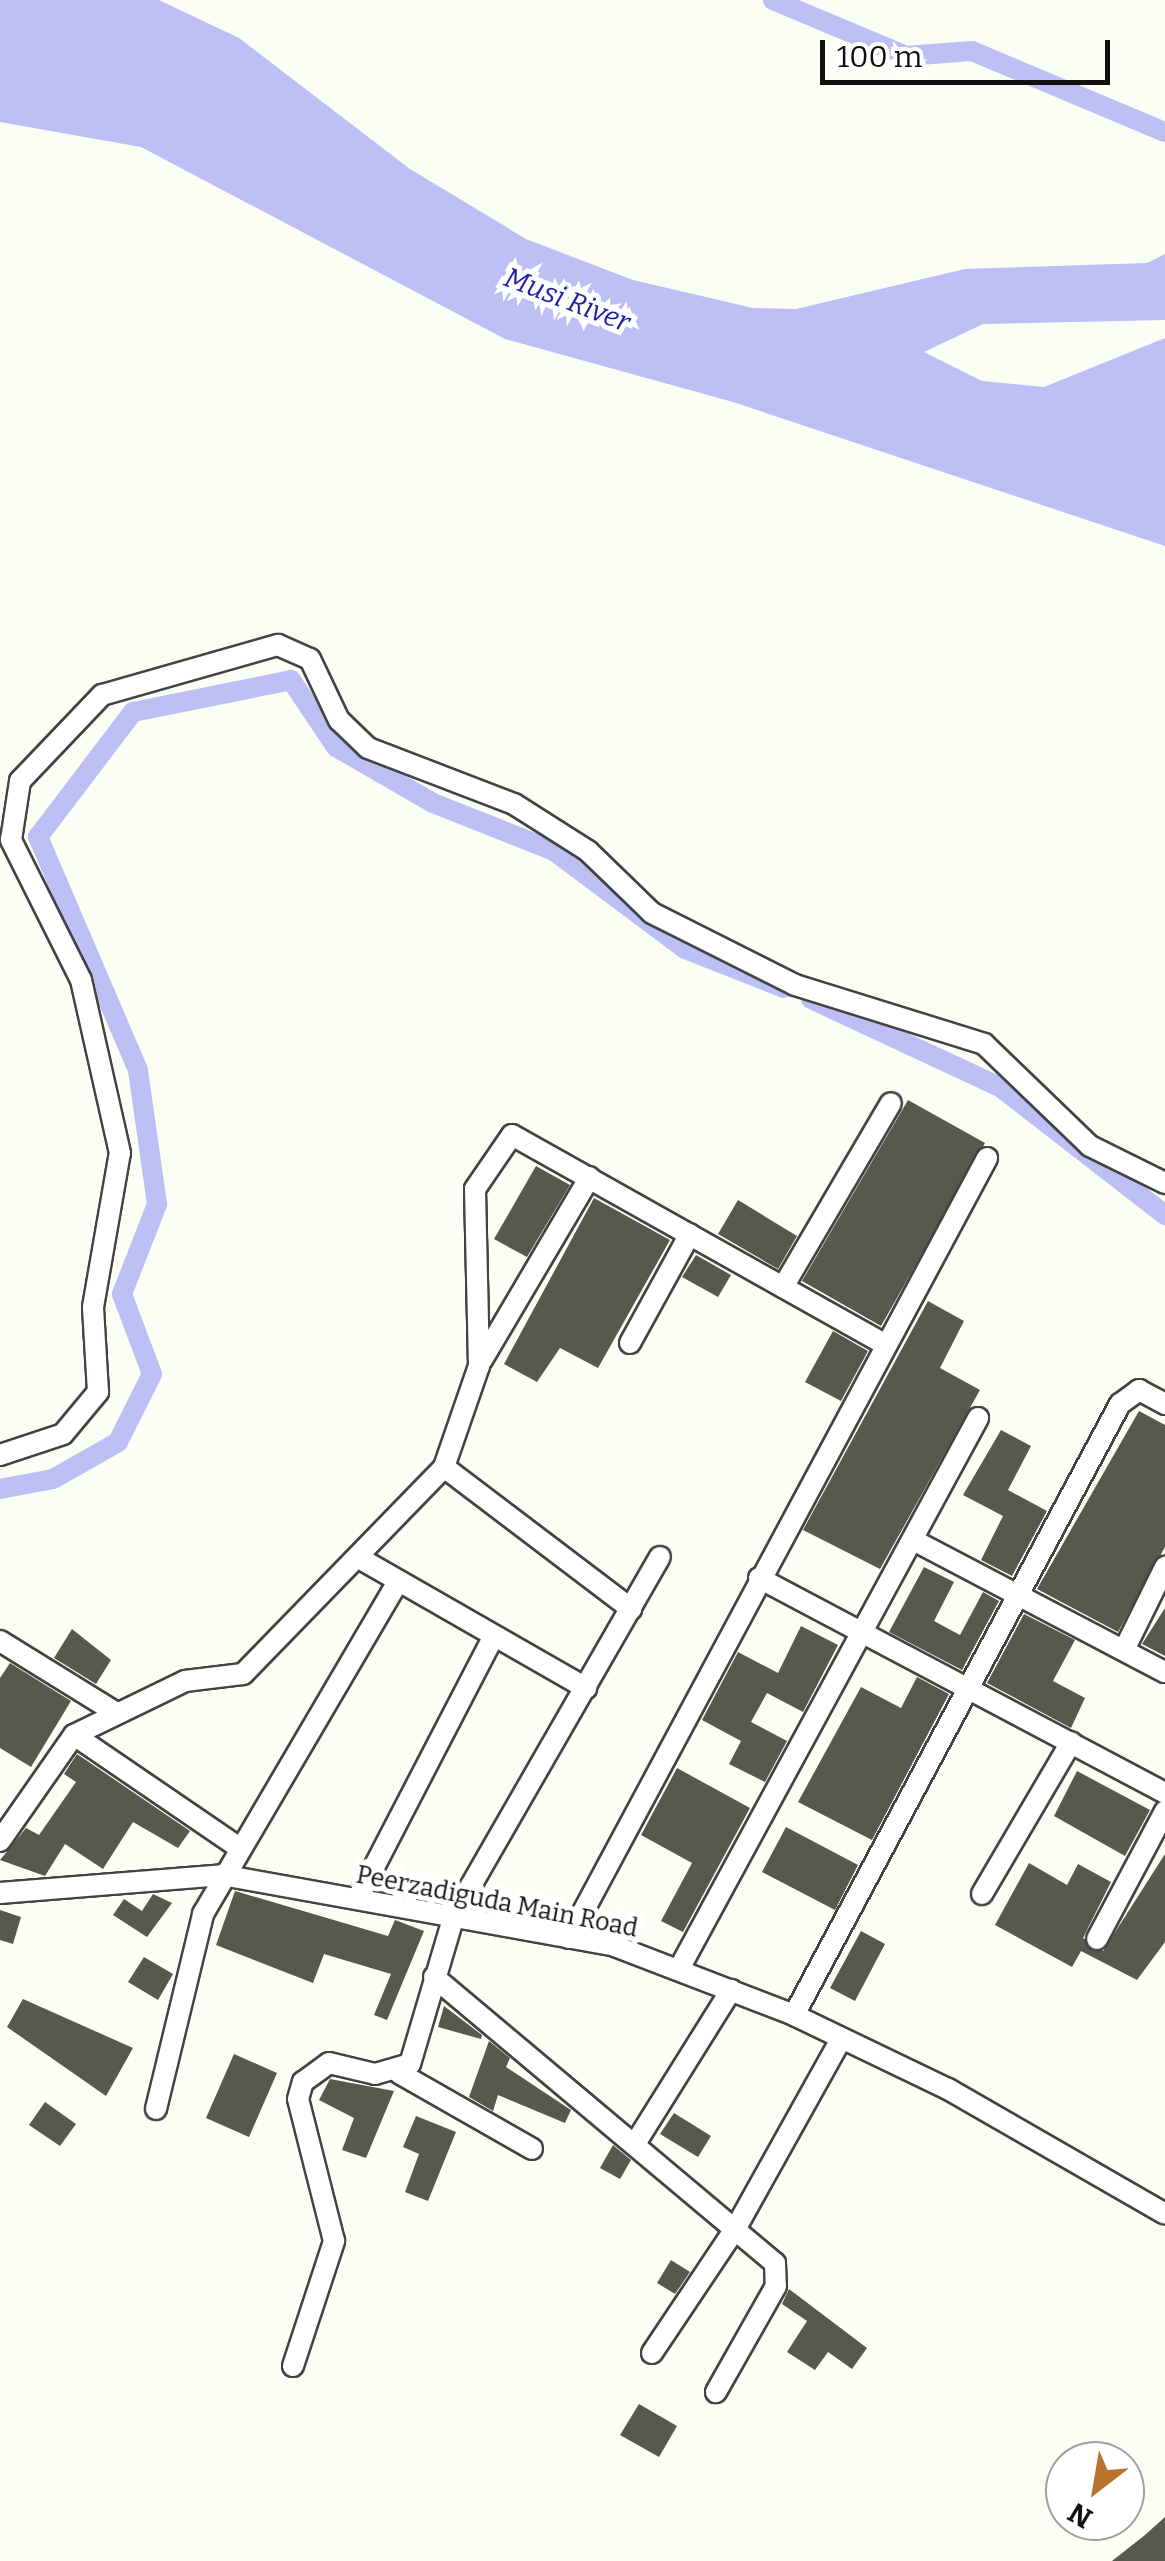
<!DOCTYPE html>
<style>
body{margin:0}
#map{position:relative;width:1165px;height:2561px;overflow:hidden;background:#fbfef4;font-family:Bitter,serif}
div>[style]{position:absolute}
[style*='--x']{left:calc(var(--x)*1px);top:calc(var(--y)*1px);width:calc(var(--w)*1px);rotate:calc(var(--a)*1deg)}
.water>*{inset:0;background:#bbbff4}
.canal>*{height:20px;margin:-10px;padding:0 10px;transform-origin:10px;border-radius:10px;background:#bbbff4}
.building>*{inset:0;background:#58584d}
.roads{filter:drop-shadow(2px 0 #434343) drop-shadow(-2px 0 #434343) drop-shadow(0 2px #434343) drop-shadow(0 -2px #434343)}
.minor>*{height:20px;margin:-10px;padding:0 10px;transform-origin:10px;border-radius:10px;background:#fff}
span{translate:-50% -50%;white-space:nowrap;text-align:center;line-height:1.15;-webkit-text-stroke:10px #fff;paint-order:stroke}
.street-label{font-size:25px;color:#101010}
.water-label{font-size:28px;color:#1e219d;font-style:italic}
.north{position:absolute;left:1045px;top:2441px;width:100px;height:100px;box-sizing:border-box;background:#fff;border:2px solid #9f9f9f;border-radius:50%;rotate:211deg;font-size:28px;font-weight:700;line-height:40px;text-align:center;color:#101010}
.north::after{content:'';display:block;margin:auto;width:35px;height:45px;background:#ba732e;clip-path:polygon(50% 0,100% 100%,50% 72%,0 100%)}
.scale{position:absolute;left:820px;top:40px;width:290px;height:45px;box-sizing:border-box;border:5px solid #101010;border-top:0;padding-left:12px;font-size:30px;line-height:35px;white-space:nowrap;color:#101010;-webkit-text-stroke:8px #fff;paint-order:stroke}
</style>
<div id="map">
<div class="water">
<i style="clip-path:polygon(0 0,159px 0,239px 38px,410px 169px,526px 239px,633px 280px,753px 308px,796px 309px,965px 269px,1147px 263px,1165px 254px,1165px 320px,983px 324px,924px 352px,982px 381px,1044px 387px,1165px 338px,1165px 546px,733px 402px,505px 339px,141px 147px,0 122px)"></i>
</div>
<div class="canal">
<i style="--x:773;--y:0;--w:144;--a:22.8"></i>
<i style="--x:906;--y:56;--w:66;--a:-4.3"></i>
<i style="--x:972;--y:51;--w:209;--a:22.8"></i>
<i style="--x:811;--y:999;--w:208;--a:25"></i>
<i style="--x:1000;--y:1087;--w:209;--a:37.8"></i>
<i style="--x:0;--y:1489;--w:54;--a:-10.7"></i>
<i style="--x:53;--y:1479;--w:75;--a:-29.6"></i>
<i style="--x:118;--y:1442;--w:76;--a:-63.4"></i>
<i style="--x:152;--y:1374;--w:85;--a:-110.6"></i>
<i style="--x:122;--y:1294;--w:97;--a:-68.7"></i>
<i style="--x:157;--y:1204;--w:135;--a:-98.1"></i>
<i style="--x:138;--y:1070;--w:254;--a:-113.2"></i>
<i style="--x:38;--y:837;--w:157;--a:-52.8"></i>
<i style="--x:133;--y:712;--w:161;--a:-11.4"></i>
<i style="--x:291;--y:680;--w:81;--a:56.1"></i>
<i style="--x:336;--y:747;--w:112;--a:30"></i>
<i style="--x:433;--y:803;--w:130;--a:21.6"></i>
<i style="--x:554;--y:851;--w:164;--a:36.8"></i>
<i style="--x:685;--y:949;--w:106;--a:21.5"></i>
</div>
<div class="building">
<i style="clip-path:polygon(908px 1100px,985px 1143px,881px 1326px,802px 1281px)"></i>
<i style="clip-path:polygon(536px 1166px,570px 1185px,527px 1257px,494px 1239px)"></i>
<i style="clip-path:polygon(594px 1198px,670px 1240px,598px 1368px,560px 1348px,537px 1382px,504px 1364px)"></i>
<i style="clip-path:polygon(738px 1200px,797px 1236px,778px 1269px,718px 1234px)"></i>
<i style="clip-path:polygon(696px 1255px,731px 1275px,718px 1297px,682px 1277px)"></i>
<i style="clip-path:polygon(928px 1301px,964px 1321px,940px 1368px,980px 1390px,880px 1569px,803px 1530px)"></i>
<i style="clip-path:polygon(833px 1331px,868px 1351px,841px 1401px,805px 1382px)"></i>
<i style="clip-path:polygon(1139px 1411px,1165px 1425px,1165px 1547px,1118px 1632px,1037px 1589px)"></i>
<i style="clip-path:polygon(1001px 1430px,1031px 1446px,1008px 1490px,1047px 1511px,1012px 1576px,981px 1560px,1003px 1516px,963px 1495px)"></i>
<i style="clip-path:polygon(924px 1567px,954px 1582px,934px 1621px,960px 1635px,983px 1592px,999px 1601px,962px 1670px,889px 1632px)"></i>
<i style="clip-path:polygon(1165px 1608px,1165px 1656px,1142px 1644px)"></i>
<i style="clip-path:polygon(1024px 1614px,1075px 1640px,1053px 1681px,1085px 1698px,1071px 1728px,987px 1683px)"></i>
<i style="clip-path:polygon(801px 1626px,838px 1645px,803px 1712px,767px 1693px,751px 1722px,787px 1741px,765px 1782px,729px 1764px,741px 1741px,702px 1720px,738px 1652px,778px 1673px)"></i>
<i style="clip-path:polygon(72px 1629px,111px 1660px,96px 1684px,54px 1658px)"></i>
<i style="clip-path:polygon(10px 1663px,71px 1701px,31px 1767px,0 1748px,0 1678px)"></i>
<i style="clip-path:polygon(917px 1677px,949px 1694px,872px 1840px,798px 1802px,861px 1687px,901px 1708px)"></i>
<i style="clip-path:polygon(77px 1754px,190px 1831px,178px 1848px,133px 1822px,103px 1869px,65px 1844px,45px 1876px,0 1860px,26px 1828px,39px 1835px,76px 1782px,64px 1774px)"></i>
<i style="clip-path:polygon(677px 1768px,750px 1808px,683px 1932px,661px 1921px,692px 1863px,641px 1835px)"></i>
<i style="clip-path:polygon(1077px 1771px,1150px 1810px,1125px 1856px,1054px 1816px)"></i>
<i style="clip-path:polygon(786px 1827px,858px 1865px,835px 1910px,762px 1872px)"></i>
<i style="clip-path:polygon(1165px 1854px,1165px 1942px,1137px 1980px,1081px 1951px,1072px 1967px,995px 1925px,1029px 1863px,1067px 1885px,1078px 1864px,1111px 1882px,1083px 1938px,1103px 1951px)"></i>
<i style="clip-path:polygon(235px 1891px,388px 1936px,395px 1920px,424px 1931px,387px 2020px,374px 2015px,391px 1974px,324px 1954px,313px 1983px,216px 1945px)"></i>
<i style="clip-path:polygon(153px 1894px,172px 1903px,147px 1937px,113px 1915px,124px 1899px,142px 1911px)"></i>
<i style="clip-path:polygon(0 1910px,21px 1917px,13px 1944px,0 1940px)"></i>
<i style="clip-path:polygon(861px 1931px,885px 1944px,855px 2001px,830px 1988px)"></i>
<i style="clip-path:polygon(144px 1957px,173px 1974px,158px 2000px,128px 1982px)"></i>
<i style="clip-path:polygon(23px 1999px,133px 2048px,106px 2096px,7px 2027px)"></i>
<i style="clip-path:polygon(444px 2006px,482px 2035px,481px 2039px,438px 2027px)"></i>
<i style="clip-path:polygon(489px 2041px,510px 2058px,506px 2067px,571px 2110px,565px 2123px,498px 2095px,493px 2111px,469px 2097px)"></i>
<i style="clip-path:polygon(234px 2054px,277px 2073px,249px 2137px,206px 2118px)"></i>
<i style="clip-path:polygon(330px 2079px,394px 2091px,366px 2158px,342px 2150px,354px 2118px,319px 2100px)"></i>
<i style="clip-path:polygon(45px 2102px,76px 2124px,60px 2146px,29px 2125px)"></i>
<i style="clip-path:polygon(674px 2113px,711px 2136px,698px 2157px,660px 2134px)"></i>
<i style="clip-path:polygon(416px 2116px,456px 2132px,428px 2201px,405px 2192px,419px 2154px,403px 2147px)"></i>
<i style="clip-path:polygon(613px 2145px,631px 2160px,620px 2179px,600px 2168px)"></i>
<i style="clip-path:polygon(671px 2260px,690px 2272px,675px 2294px,657px 2283px)"></i>
<i style="clip-path:polygon(789px 2289px,867px 2348px,852px 2369px,828px 2352px,815px 2370px,787px 2352px,807px 2321px,782px 2304px)"></i>
<i style="clip-path:polygon(639px 2404px,677px 2426px,659px 2457px,620px 2435px)"></i>
<i style="clip-path:polygon(1165px 2517px,1165px 2561px,1112px 2561px,1145px 2535px)"></i>
</div>
<div class="roads">
<div class="minor">
<i style="--x:783;--y:1287;--w:213;--a:-59.6"></i>
<i style="--x:630;--y:1343;--w:124;--a:-61.2"></i>
<i style="--x:482;--y:1360;--w:212;--a:-59.5"></i>
<i style="--x:0;--y:1455;--w:66;--a:-18.4"></i>
<i style="--x:63;--y:1434;--w:55;--a:-50.2"></i>
<i style="--x:98;--y:1392;--w:85;--a:-93.4"></i>
<i style="--x:93;--y:1307;--w:156;--a:-80.1"></i>
<i style="--x:120;--y:1153;--w:177;--a:-102.7"></i>
<i style="--x:81;--y:980;--w:157;--a:-116.6"></i>
<i style="--x:11;--y:840;--w:60;--a:-81.3"></i>
<i style="--x:20;--y:781;--w:119;--a:-46.4"></i>
<i style="--x:102;--y:695;--w:183;--a:-15.9"></i>
<i style="--x:278;--y:645;--w:35;--a:24"></i>
<i style="--x:310;--y:659;--w:68;--a:64.6"></i>
<i style="--x:339;--y:720;--w:40;--a:44"></i>
<i style="--x:368;--y:748;--w:156;--a:21"></i>
<i style="--x:514;--y:804;--w:88;--a:32.4"></i>
<i style="--x:588;--y:851;--w:89;--a:44.1"></i>
<i style="--x:652;--y:913;--w:160;--a:26.7"></i>
<i style="--x:795;--y:985;--w:198;--a:17.3"></i>
<i style="--x:984;--y:1044;--w:147;--a:43.9"></i>
<i style="--x:1090;--y:1146;--w:84;--a:26.3"></i>
<i style="--x:444;--y:1467;--w:235;--a:37.2"></i>
<i style="--x:915;--y:1541;--w:282;--a:27.7"></i>
<i style="--x:359;--y:1558;--w:262;--a:29.8"></i>
<i style="--x:759;--y:1578;--w:459;--a:27.9"></i>
<i style="--x:0;--y:1641;--w:135;--a:31.7"></i>
<i style="--x:1124;--y:1650;--w:93;--a:-63.7"></i>
<i style="--x:74;--y:1735;--w:195;--a:34.3"></i>
<i style="--x:0;--y:1841;--w:129;--a:-55.1"></i>
<i style="--x:74;--y:1735;--w:123;--a:-25.9"></i>
<i style="--x:185;--y:1681;--w:58;--a:-6.9"></i>
<i style="--x:243;--y:1674;--w:289;--a:-45.8"></i>
<i style="--x:444;--y:1467;--w:107;--a:-70.9"></i>
<i style="--x:479;--y:1366;--w:177;--a:-91.3"></i>
<i style="--x:475;--y:1189;--w:65;--a:-55.6"></i>
<i style="--x:512;--y:1135;--w:429;--a:29.3"></i>
<i style="--x:0;--y:1893;--w:223;--a:-4.6"></i>
<i style="--x:222;--y:1875;--w:396;--a:10.2"></i>
<i style="--x:612;--y:1945;--w:195;--a:21"></i>
<i style="--x:794;--y:2015;--w:171;--a:25.7"></i>
<i style="--x:948;--y:2089;--w:250;--a:29.9"></i>
<i style="--x:982;--y:1894;--w:176;--a:-59.6"></i>
<i style="--x:358;--y:1898;--w:293;--a:-62.6"></i>
<i style="--x:569;--y:1938;--w:885;--a:-61.81"></i>
<i style="--x:1097;--y:1939;--w:145;--a:-62"></i>
<i style="--x:679;--y:1969;--w:627;--a:-61.51"></i>
<i style="--x:434;--y:1977;--w:445;--a:40"></i>
<i style="--x:775;--y:2263;--w:23;--a:88"></i>
<i style="--x:776;--y:2286;--w:122;--a:119.5"></i>
<i style="--x:794;--y:2015;--w:693;--a:-61.92"></i>
<i style="--x:1120;--y:1404;--w:24;--a:-36"></i>
<i style="--x:1139;--y:1390;--w:30;--a:28"></i>
<i style="--x:399;--y:2073;--w:153;--a:29.7"></i>
<i style="--x:156;--y:2109;--w:201;--a:-76.4"></i>
<i style="--x:203;--y:1914;--w:385;--a:-59.6"></i>
<i style="--x:638;--y:2139;--w:176;--a:-58"></i>
<i style="--x:652;--y:2353;--w:153;--a:-56.2"></i>
<i style="--x:737;--y:2226;--w:214;--a:-60.9"></i>
<i style="--x:293;--y:2366;--w:132;--a:-71.8"></i>
<i style="--x:334;--y:2241;--w:146;--a:-104.2"></i>
<i style="--x:298;--y:2099;--w:18;--a:-74"></i>
<i style="--x:303;--y:2082;--w:32;--a:-36"></i>
<i style="--x:329;--y:2063;--w:47;--a:13.4"></i>
<i style="--x:375;--y:2074;--w:36;--a:-16"></i>
<i style="--x:410;--y:2064;--w:155;--a:-73.5"></i>
<i style="--x:454;--y:1915;--w:413;--a:-60.1"></i>
</div>
</div>
<div class="street-label">
<span style="left:497px;top:1902px;rotate:11deg">Peerzadiguda Main Road</span>
</div>
<div class="water-label">
<span style="left:567px;top:300px;rotate:21deg">Musi River</span>
</div>
<div class="north">N</div>
<div class="scale">100 m</div>
</div>
